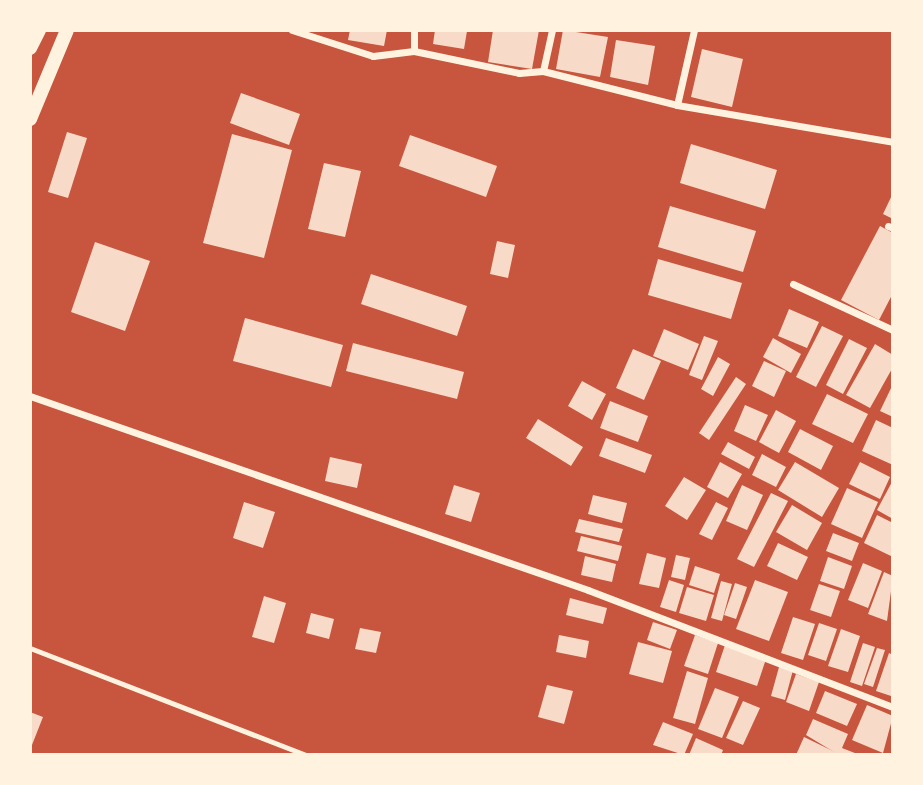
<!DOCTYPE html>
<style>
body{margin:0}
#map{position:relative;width:923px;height:785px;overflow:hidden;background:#c8553d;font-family:"PT Sans Narrow",sans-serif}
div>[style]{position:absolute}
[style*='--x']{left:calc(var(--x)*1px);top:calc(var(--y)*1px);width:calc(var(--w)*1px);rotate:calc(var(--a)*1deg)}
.building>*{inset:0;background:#f7dbc8}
.service>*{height:5px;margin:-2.5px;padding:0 2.5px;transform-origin:2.5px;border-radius:2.5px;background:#fff3e0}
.minor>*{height:7px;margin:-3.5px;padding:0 3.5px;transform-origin:3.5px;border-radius:3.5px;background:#fff3e0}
.secondary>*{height:14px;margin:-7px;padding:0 7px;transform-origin:7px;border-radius:7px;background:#fff3e0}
span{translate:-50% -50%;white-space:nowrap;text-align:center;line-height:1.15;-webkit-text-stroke:7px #fff3e0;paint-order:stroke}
.frame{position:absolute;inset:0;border:32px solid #fff3e0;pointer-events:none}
</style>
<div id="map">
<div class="building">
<i style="clip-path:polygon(350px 30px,387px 30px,384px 46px,348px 40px)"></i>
<i style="clip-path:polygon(435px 30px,467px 31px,464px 49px,433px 44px)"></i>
<i style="clip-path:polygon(493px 30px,539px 30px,532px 69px,488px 62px)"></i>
<i style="clip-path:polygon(563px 30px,608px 37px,600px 77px,556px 69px)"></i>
<i style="clip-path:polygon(616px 40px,655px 46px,648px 85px,610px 77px)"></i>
<i style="clip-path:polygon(702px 49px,743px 59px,732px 107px,691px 97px)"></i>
<i style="clip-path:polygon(241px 93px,300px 114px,289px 145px,230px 123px)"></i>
<i style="clip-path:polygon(67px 132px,87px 138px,68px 198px,48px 192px)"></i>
<i style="clip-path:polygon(232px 134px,292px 150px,264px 258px,203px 243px)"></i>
<i style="clip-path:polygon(410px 135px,497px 166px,486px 197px,399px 166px)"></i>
<i style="clip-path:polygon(691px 144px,777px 170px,765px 209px,680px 183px)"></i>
<i style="clip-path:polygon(324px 163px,361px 171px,345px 237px,308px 229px)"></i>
<i style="clip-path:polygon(893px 193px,893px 219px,883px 214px)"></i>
<i style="clip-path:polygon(670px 206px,756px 231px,743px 272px,658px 247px)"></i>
<i style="clip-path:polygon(880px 226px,893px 233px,893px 293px,879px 320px,841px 300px)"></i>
<i style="clip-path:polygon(497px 241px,515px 245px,508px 278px,490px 274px)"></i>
<i style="clip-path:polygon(95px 242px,150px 261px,125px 331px,71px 312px)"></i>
<i style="clip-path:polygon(658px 259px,742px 283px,731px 319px,648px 295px)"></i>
<i style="clip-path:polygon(371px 274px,467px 306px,457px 336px,361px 304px)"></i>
<i style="clip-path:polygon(789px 309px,819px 322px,807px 348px,778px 336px)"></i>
<i style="clip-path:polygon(245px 318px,343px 345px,331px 387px,233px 361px)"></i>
<i style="clip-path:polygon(822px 326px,843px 336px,816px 387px,796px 377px)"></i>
<i style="clip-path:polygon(664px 329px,699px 344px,688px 370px,653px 356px)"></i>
<i style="clip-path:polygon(704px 336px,718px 341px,702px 380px,689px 375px)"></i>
<i style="clip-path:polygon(773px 338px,801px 354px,791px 373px,763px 357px)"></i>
<i style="clip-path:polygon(849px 339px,867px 348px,843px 394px,826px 385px)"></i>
<i style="clip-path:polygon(353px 343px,464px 372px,457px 399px,346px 371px)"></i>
<i style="clip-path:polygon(875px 344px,893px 355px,893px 367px,870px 408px,846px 395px)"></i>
<i style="clip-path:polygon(633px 349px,661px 361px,644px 400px,616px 388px)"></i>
<i style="clip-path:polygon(718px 357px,730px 364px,713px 396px,701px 389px)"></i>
<i style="clip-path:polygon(764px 361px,786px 371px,774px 397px,752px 386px)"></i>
<i style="clip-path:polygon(736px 377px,746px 384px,709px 440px,699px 433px)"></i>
<i style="clip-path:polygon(582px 381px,606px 394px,592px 420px,568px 406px)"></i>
<i style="clip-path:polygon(893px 384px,893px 417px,880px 411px)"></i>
<i style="clip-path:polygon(827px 394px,868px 414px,853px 443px,812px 424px)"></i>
<i style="clip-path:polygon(610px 401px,648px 416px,638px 442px,600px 428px)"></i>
<i style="clip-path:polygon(745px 405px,768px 415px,756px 441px,734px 431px)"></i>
<i style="clip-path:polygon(776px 410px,796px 421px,779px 453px,759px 442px)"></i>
<i style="clip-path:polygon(538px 419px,583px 447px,571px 466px,526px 438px)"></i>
<i style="clip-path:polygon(876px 420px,893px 428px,893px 465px,862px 451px)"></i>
<i style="clip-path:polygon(800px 429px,833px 446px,821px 470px,788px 452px)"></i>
<i style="clip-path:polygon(606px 438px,652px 455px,645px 473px,599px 456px)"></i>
<i style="clip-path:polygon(728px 442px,755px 457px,749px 469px,721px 454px)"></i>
<i style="clip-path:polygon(762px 454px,786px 467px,776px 487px,752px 475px)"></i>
<i style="clip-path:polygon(330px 457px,362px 464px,357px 488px,325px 481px)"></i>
<i style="clip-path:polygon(720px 462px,742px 474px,728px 498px,707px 487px)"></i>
<i style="clip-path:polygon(795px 462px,839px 488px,822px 517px,778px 490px)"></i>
<i style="clip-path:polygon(860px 462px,890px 477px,880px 499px,849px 484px)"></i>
<i style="clip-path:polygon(684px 477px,706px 490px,687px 520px,665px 506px)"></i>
<i style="clip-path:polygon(893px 480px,893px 519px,877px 510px)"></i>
<i style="clip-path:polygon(454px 485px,480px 493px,471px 522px,445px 514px)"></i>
<i style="clip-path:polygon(742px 485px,763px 495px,747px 530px,726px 521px)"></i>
<i style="clip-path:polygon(847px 488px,878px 502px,862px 538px,831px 524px)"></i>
<i style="clip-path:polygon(771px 493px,788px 501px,754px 567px,737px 559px)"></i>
<i style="clip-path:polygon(593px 495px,627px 503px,622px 523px,588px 514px)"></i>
<i style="clip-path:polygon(244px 502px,275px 512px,263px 548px,233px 538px)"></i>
<i style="clip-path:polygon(716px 502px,728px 508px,712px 540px,699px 534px)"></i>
<i style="clip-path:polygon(792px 505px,822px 523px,807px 550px,776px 532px)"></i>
<i style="clip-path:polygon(877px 515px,893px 523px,893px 557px,864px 543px)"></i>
<i style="clip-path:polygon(579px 519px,623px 529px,619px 542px,575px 532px)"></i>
<i style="clip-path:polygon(833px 533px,859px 543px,852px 561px,826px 551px)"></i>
<i style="clip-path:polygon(581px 536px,622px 546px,618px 561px,577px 551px)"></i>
<i style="clip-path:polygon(778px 543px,808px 557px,797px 580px,767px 566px)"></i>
<i style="clip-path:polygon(647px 553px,666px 558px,659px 588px,639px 584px)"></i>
<i style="clip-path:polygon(676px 555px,690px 558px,685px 580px,671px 577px)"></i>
<i style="clip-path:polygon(585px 556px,616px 564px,612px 582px,581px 575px)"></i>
<i style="clip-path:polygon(828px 557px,852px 566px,844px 589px,820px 581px)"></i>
<i style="clip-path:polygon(863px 563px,882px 571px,868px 608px,848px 600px)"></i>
<i style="clip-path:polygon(695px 566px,720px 574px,714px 593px,689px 585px)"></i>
<i style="clip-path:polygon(884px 572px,893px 576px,887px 621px,868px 614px)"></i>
<i style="clip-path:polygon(669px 580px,684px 585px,676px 612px,660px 607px)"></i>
<i style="clip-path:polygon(755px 580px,788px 592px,769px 641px,736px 629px)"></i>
<i style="clip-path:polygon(721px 581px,732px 584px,722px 621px,711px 618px)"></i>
<i style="clip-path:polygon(735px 583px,747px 587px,736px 619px,724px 615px)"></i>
<i style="clip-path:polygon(819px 584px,840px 591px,831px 617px,810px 610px)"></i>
<i style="clip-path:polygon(687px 587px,714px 595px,706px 621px,679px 613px)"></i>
<i style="clip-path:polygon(264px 596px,286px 603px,274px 643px,252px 637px)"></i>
<i style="clip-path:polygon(570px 598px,607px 608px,603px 624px,566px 615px)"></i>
<i style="clip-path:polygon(311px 613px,334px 619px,329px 639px,306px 633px)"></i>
<i style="clip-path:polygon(793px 617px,815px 624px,803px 660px,781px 653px)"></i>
<i style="clip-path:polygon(653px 622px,677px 630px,670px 649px,647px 640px)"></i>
<i style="clip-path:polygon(819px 623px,837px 629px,826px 661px,808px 655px)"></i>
<i style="clip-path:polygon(360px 628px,381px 632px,376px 653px,355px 649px)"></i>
<i style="clip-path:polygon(841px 629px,860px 636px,848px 672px,828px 666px)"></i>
<i style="clip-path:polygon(559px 635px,589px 641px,586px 658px,556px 652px)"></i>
<i style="clip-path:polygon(695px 635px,718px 643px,708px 674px,684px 666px)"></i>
<i style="clip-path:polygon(638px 642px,672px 651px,663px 683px,629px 674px)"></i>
<i style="clip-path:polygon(863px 643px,875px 647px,862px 686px,850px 682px)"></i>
<i style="clip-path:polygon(725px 645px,766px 659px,757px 686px,716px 672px)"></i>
<i style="clip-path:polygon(877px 648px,885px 650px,873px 687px,864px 684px)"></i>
<i style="clip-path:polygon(889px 653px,893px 655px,891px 696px,876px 691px)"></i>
<i style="clip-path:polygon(779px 667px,793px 670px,785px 700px,771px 696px)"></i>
<i style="clip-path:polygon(687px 671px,708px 678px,695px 724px,673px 718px)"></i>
<i style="clip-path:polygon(796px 674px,819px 682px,809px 711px,786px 702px)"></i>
<i style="clip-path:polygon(547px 685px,573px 691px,564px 724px,538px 717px)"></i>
<i style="clip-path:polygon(715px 688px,739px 697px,722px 738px,698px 729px)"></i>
<i style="clip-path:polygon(825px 691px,857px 704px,847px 726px,816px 713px)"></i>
<i style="clip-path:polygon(743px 701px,760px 708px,743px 745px,726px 738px)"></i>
<i style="clip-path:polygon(867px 705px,893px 716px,883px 753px,852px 740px)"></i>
<i style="clip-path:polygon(30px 712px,43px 717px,30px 750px)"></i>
<i style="clip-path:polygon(813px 719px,848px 734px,842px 748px,860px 755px,839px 755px,806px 735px)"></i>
<i style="clip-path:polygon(663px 722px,693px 734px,684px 755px,653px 745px)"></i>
<i style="clip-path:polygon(804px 737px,837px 753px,836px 755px,796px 755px)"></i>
<i style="clip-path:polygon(696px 738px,723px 750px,721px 755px,689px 755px)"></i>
</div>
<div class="service">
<i style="--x:30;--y:648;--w:296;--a:21.2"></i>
</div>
<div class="minor">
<i style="--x:292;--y:30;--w:85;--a:17.8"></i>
<i style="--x:373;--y:56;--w:41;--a:-7"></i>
<i style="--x:414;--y:51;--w:107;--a:11.8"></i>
<i style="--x:519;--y:73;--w:24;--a:-5"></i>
<i style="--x:543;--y:71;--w:138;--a:14.2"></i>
<i style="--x:677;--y:105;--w:219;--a:9.7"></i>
<i style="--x:414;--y:30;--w:21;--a:90"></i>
<i style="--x:543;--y:71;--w:42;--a:-77.6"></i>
<i style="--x:677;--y:105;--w:77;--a:-77.2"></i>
<i style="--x:888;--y:226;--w:5;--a:22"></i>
<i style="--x:793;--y:284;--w:110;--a:24.7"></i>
<i style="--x:30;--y:396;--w:591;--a:19.17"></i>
<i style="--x:588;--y:590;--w:327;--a:21"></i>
</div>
<div class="secondary">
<i style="--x:30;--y:48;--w:20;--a:-63"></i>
<i style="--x:30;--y:119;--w:96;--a:-67.4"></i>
</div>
<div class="frame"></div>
</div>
